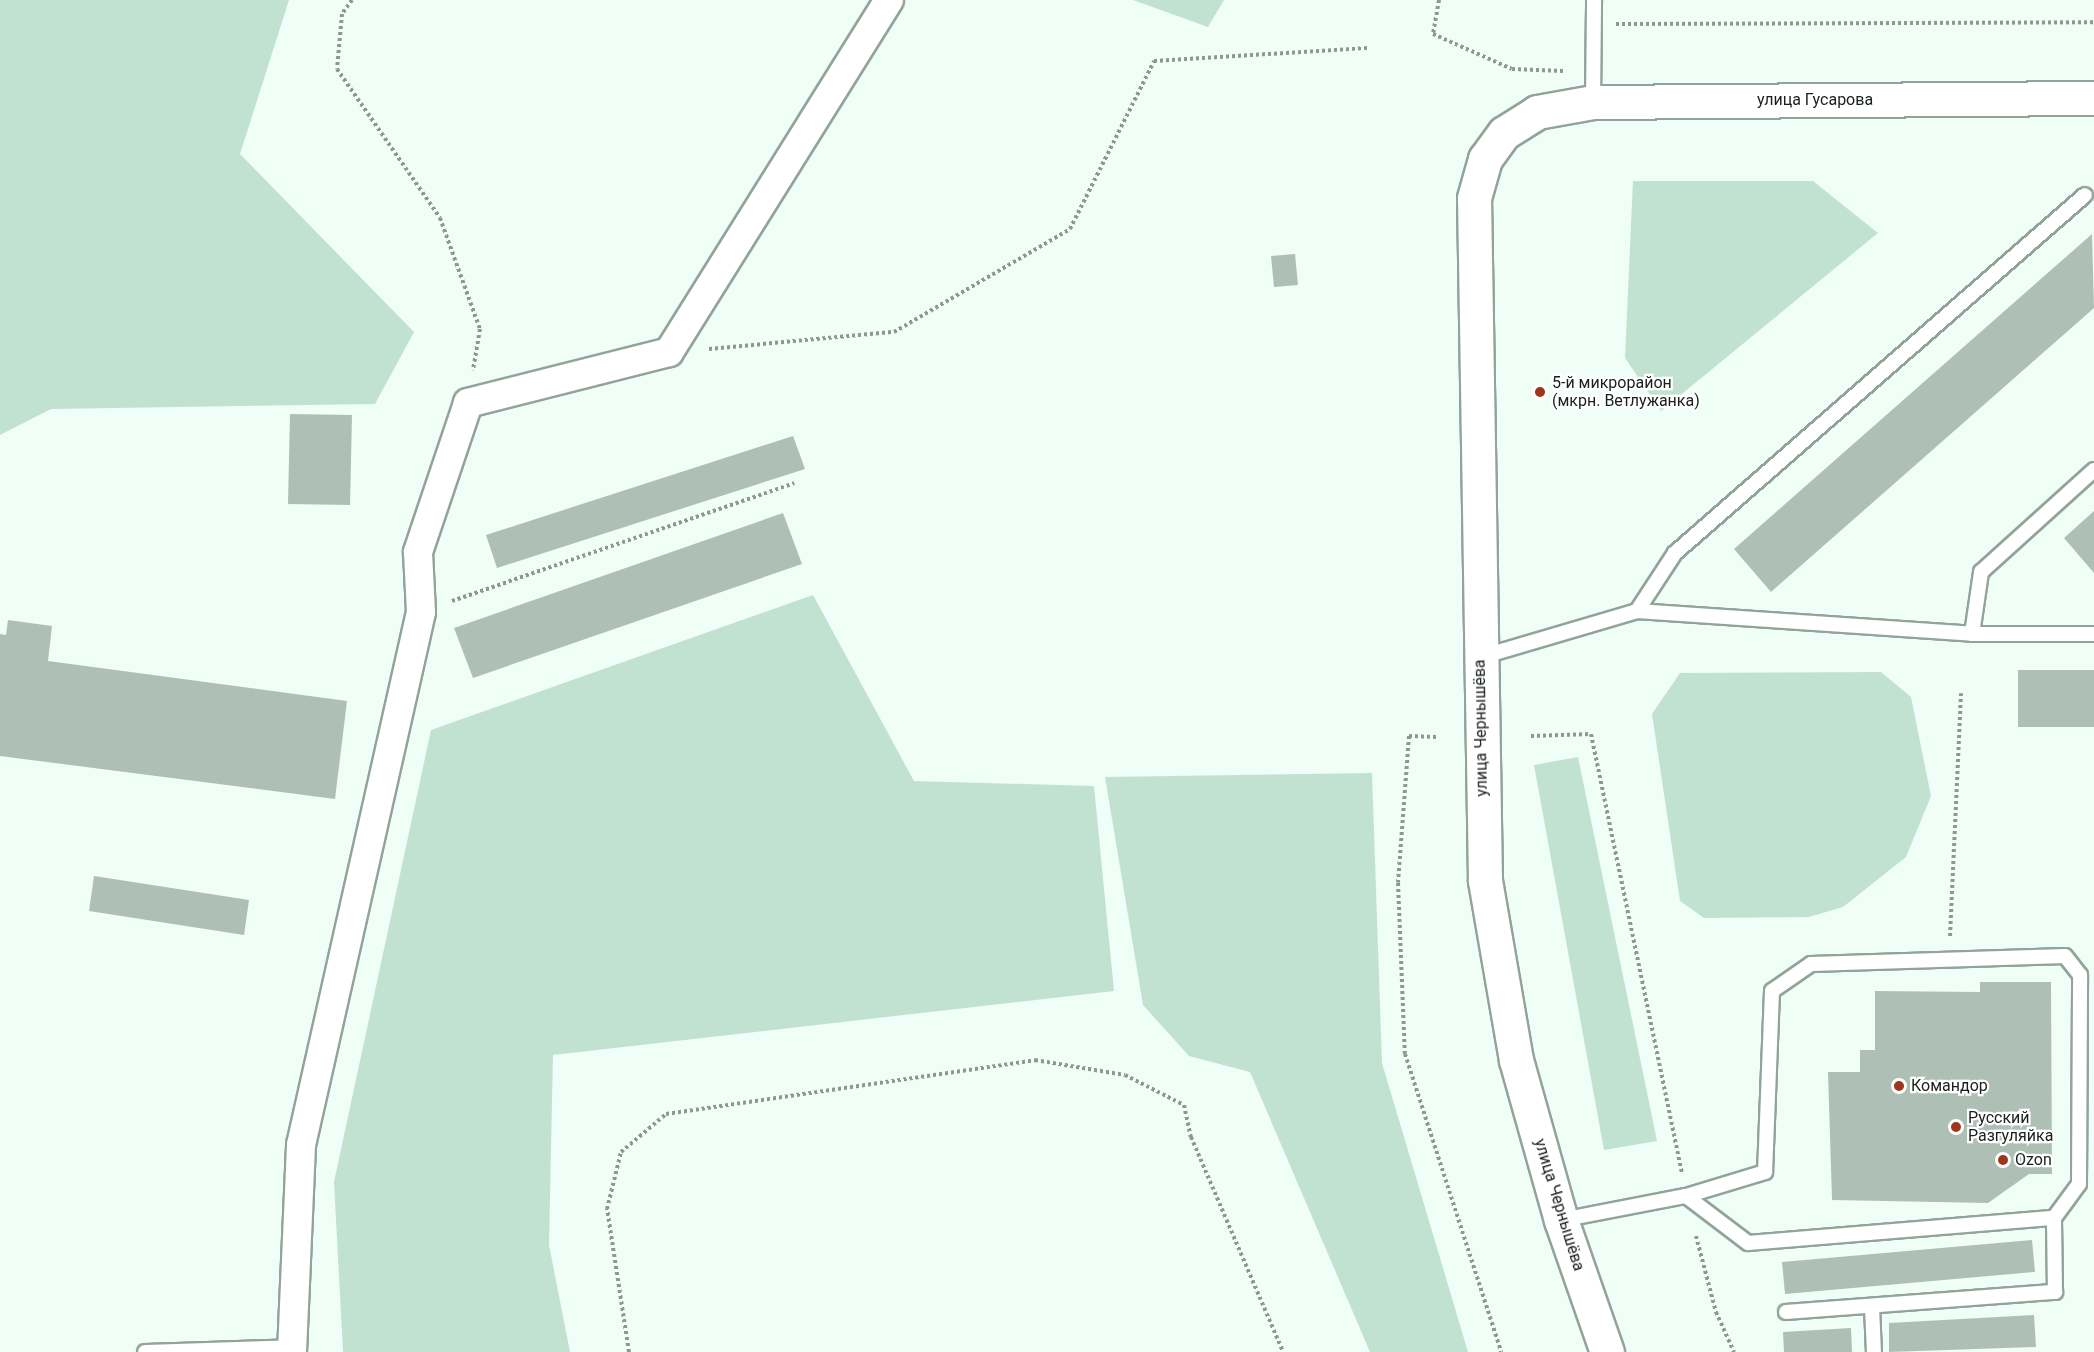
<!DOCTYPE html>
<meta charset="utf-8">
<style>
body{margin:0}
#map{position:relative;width:2094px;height:1352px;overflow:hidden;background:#effef6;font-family:Roboto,sans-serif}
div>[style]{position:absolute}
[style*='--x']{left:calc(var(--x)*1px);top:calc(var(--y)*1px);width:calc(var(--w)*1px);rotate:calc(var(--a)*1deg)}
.green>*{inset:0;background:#c2e2d1}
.building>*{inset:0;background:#aec0b6}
.path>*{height:4px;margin-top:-2px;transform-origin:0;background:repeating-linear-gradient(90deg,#8d9892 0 3px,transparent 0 6px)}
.roads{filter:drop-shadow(2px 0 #92a49a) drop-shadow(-2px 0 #92a49a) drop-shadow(0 2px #92a49a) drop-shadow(0 -2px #92a49a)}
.lane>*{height:14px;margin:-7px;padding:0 7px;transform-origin:7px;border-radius:7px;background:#fff}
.street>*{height:28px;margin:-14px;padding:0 14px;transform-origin:14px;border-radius:14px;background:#fff}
.secondary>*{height:33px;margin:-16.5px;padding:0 16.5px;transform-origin:16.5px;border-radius:16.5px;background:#fff}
.dots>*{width:16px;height:16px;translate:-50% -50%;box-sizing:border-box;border:3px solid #fff;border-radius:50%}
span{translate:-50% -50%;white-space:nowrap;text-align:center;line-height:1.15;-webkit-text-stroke:4.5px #fff;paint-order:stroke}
.street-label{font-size:16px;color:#181f1c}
.poi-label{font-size:16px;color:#181f1c}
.left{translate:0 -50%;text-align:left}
</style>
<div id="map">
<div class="green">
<i style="clip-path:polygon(0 0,289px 0,240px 154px,414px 332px,375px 404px,51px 409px,0 435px)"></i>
<i style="clip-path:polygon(1133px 0,1224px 0,1208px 27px)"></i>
<i style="clip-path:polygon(1633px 181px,1813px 181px,1878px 233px,1661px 411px,1625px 358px)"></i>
<i style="clip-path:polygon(813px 595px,914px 781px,1094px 786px,1114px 991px,553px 1055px,549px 1245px,570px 1352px,343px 1352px,334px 1182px,431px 730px)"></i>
<i style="clip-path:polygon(1881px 672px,1911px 697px,1931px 796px,1906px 857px,1843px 907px,1809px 917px,1704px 918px,1680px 901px,1652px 714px,1680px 673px)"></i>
<i style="clip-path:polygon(1578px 757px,1657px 1141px,1604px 1150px,1534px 765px)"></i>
<i style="clip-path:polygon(1372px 773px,1382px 1063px,1468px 1352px,1370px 1352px,1250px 1072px,1189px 1056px,1143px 1005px,1105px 777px)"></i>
</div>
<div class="building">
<i style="clip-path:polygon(2092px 234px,2094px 308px,1771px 592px,1734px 549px)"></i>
<i style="clip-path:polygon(1295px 254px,1298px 285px,1274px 287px,1271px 256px)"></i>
<i style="clip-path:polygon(290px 414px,352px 415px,350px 505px,288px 504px)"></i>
<i style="clip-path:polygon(793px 436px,805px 469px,497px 568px,486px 535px)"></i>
<i style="clip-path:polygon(2094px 511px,2094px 573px,2064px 538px)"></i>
<i style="clip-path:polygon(783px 513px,802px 564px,473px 678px,454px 628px)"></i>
<i style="clip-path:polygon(8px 620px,52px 626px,48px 661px,347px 701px,335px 799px,0 756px,0 634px,6px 635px)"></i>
<i style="clip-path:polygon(2018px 670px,2094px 670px,2094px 727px,2018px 727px)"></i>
<i style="clip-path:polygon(94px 876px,249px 900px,244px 935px,89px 911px)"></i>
<i style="clip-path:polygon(1980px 982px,2051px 982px,2052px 1174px,2029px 1174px,1988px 1203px,1832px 1200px,1828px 1072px,1860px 1072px,1860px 1050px,1875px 1050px,1875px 991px,1980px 992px)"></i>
<i style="clip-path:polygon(2032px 1240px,2035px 1272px,1785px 1294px,1782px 1262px)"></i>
<i style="clip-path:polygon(2034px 1315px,2036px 1347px,1889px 1352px,1889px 1323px)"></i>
<i style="clip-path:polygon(1851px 1328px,1852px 1352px,1784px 1352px,1783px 1332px)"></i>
</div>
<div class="path">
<i style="--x:352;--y:0;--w:17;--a:126"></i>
<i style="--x:342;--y:14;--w:55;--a:95.2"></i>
<i style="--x:337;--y:69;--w:181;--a:55.3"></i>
<i style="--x:440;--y:218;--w:118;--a:70.2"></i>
<i style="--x:480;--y:329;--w:42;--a:99.7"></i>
<i style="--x:1439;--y:0;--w:35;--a:100"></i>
<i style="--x:1433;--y:34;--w:86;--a:23.9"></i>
<i style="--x:1512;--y:69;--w:51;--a:2.2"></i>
<i style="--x:1616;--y:24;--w:478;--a:-0.2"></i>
<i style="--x:709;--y:349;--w:186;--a:-5.3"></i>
<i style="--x:894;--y:332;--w:204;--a:-30.3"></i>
<i style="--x:1070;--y:229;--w:188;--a:-63.4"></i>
<i style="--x:1154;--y:61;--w:215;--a:-3.5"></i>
<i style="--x:452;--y:601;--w:362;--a:-19"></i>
<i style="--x:1531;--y:736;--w:60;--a:-1.9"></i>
<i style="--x:1591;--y:734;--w:448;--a:78.3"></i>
<i style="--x:1436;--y:737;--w:27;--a:-178"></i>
<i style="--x:1409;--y:736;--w:147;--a:94.3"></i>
<i style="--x:1398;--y:883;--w:171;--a:87.7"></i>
<i style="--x:1405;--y:1054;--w:313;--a:72.1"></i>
<i style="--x:1950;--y:936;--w:243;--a:-87.4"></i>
<i style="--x:1696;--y:1236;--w:79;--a:75.3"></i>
<i style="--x:1716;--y:1312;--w:44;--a:65.8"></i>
<i style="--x:629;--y:1352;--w:145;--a:-98.7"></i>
<i style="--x:607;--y:1209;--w:59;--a:-76.2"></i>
<i style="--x:621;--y:1152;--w:59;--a:-40.2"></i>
<i style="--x:666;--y:1114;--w:373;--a:-8.3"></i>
<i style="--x:1035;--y:1060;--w:91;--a:9.5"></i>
<i style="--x:1125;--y:1075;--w:66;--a:27"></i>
<i style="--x:1184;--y:1105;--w:33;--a:78"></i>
<i style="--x:1191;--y:1137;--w:234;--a:66.8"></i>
</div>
<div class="roads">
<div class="lane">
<i style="--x:1593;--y:102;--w:102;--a:-89.4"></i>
<i style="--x:1637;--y:611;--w:336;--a:3.9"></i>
<i style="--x:1972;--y:634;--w:122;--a:0"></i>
<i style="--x:1972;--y:634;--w:63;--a:-81.7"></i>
<i style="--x:1981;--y:572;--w:152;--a:-42.1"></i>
<i style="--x:1481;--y:657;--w:163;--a:-16.4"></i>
<i style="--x:1637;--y:611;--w:69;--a:-56.8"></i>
<i style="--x:1675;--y:553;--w:544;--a:-41.13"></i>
<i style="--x:1561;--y:1220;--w:127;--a:-10.9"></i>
<i style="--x:1686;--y:1196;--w:78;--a:37.2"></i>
<i style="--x:1748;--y:1243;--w:307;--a:-4.7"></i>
<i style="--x:2054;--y:1218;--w:42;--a:-53.7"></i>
<i style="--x:2079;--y:1184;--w:209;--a:-89.7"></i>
<i style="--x:2080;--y:975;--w:24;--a:-128"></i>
<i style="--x:2065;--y:956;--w:254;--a:178.2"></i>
<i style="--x:1811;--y:964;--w:47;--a:145.3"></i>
<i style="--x:1772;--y:991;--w:181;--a:92.2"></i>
<i style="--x:1765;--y:1172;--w:83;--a:163.1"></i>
<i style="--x:1872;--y:1307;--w:45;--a:87.5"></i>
<i style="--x:1786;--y:1312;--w:270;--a:-4.3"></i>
<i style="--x:2055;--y:1292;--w:74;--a:-90.8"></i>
<i style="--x:145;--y:1352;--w:147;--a:-1.9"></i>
</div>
<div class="street">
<i style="--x:292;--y:1352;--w:207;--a:-87.5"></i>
<i style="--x:301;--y:1145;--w:546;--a:-77.31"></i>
<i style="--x:421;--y:612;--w:60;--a:-92.9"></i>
<i style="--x:418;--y:552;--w:157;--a:-71.4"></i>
<i style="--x:468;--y:403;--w:207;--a:-14.2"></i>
<i style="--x:669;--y:352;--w:415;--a:-58"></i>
</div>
<div class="secondary">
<i style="--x:1607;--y:1352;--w:140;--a:-109.2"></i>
<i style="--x:1561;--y:1220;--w:166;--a:-105.7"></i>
<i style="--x:1516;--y:1060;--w:182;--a:-99.8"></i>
<i style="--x:1485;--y:881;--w:683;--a:-90.92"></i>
<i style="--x:1474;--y:198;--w:41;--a:-74.2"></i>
<i style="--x:1485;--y:159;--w:32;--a:-54"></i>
<i style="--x:1504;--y:133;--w:39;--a:-32"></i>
<i style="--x:1537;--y:112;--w:57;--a:-10.1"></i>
<i style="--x:1593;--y:102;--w:501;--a:-0.46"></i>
</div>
</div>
<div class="dots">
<i style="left:1540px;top:392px;background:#9f361c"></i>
<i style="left:1899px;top:1086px;background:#9f361c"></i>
<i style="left:1956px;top:1127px;background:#9f361c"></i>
<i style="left:2003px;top:1160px;background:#9f361c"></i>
</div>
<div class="street-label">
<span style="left:1815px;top:100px">улица Гусарова</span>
<span style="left:1481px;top:728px;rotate:-91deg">улица Чернышёва</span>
<span style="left:1559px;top:1205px;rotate:73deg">улица Чернышёва</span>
</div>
<div class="poi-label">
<span class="left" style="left:1552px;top:392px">5-й микрорайон<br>(мкрн. Ветлужанка)</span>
<span class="left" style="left:1911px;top:1086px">Командор</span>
<span class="left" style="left:1968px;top:1127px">Русский<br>Разгуляйка</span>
<span class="left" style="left:2015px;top:1160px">Ozon</span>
</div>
</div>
